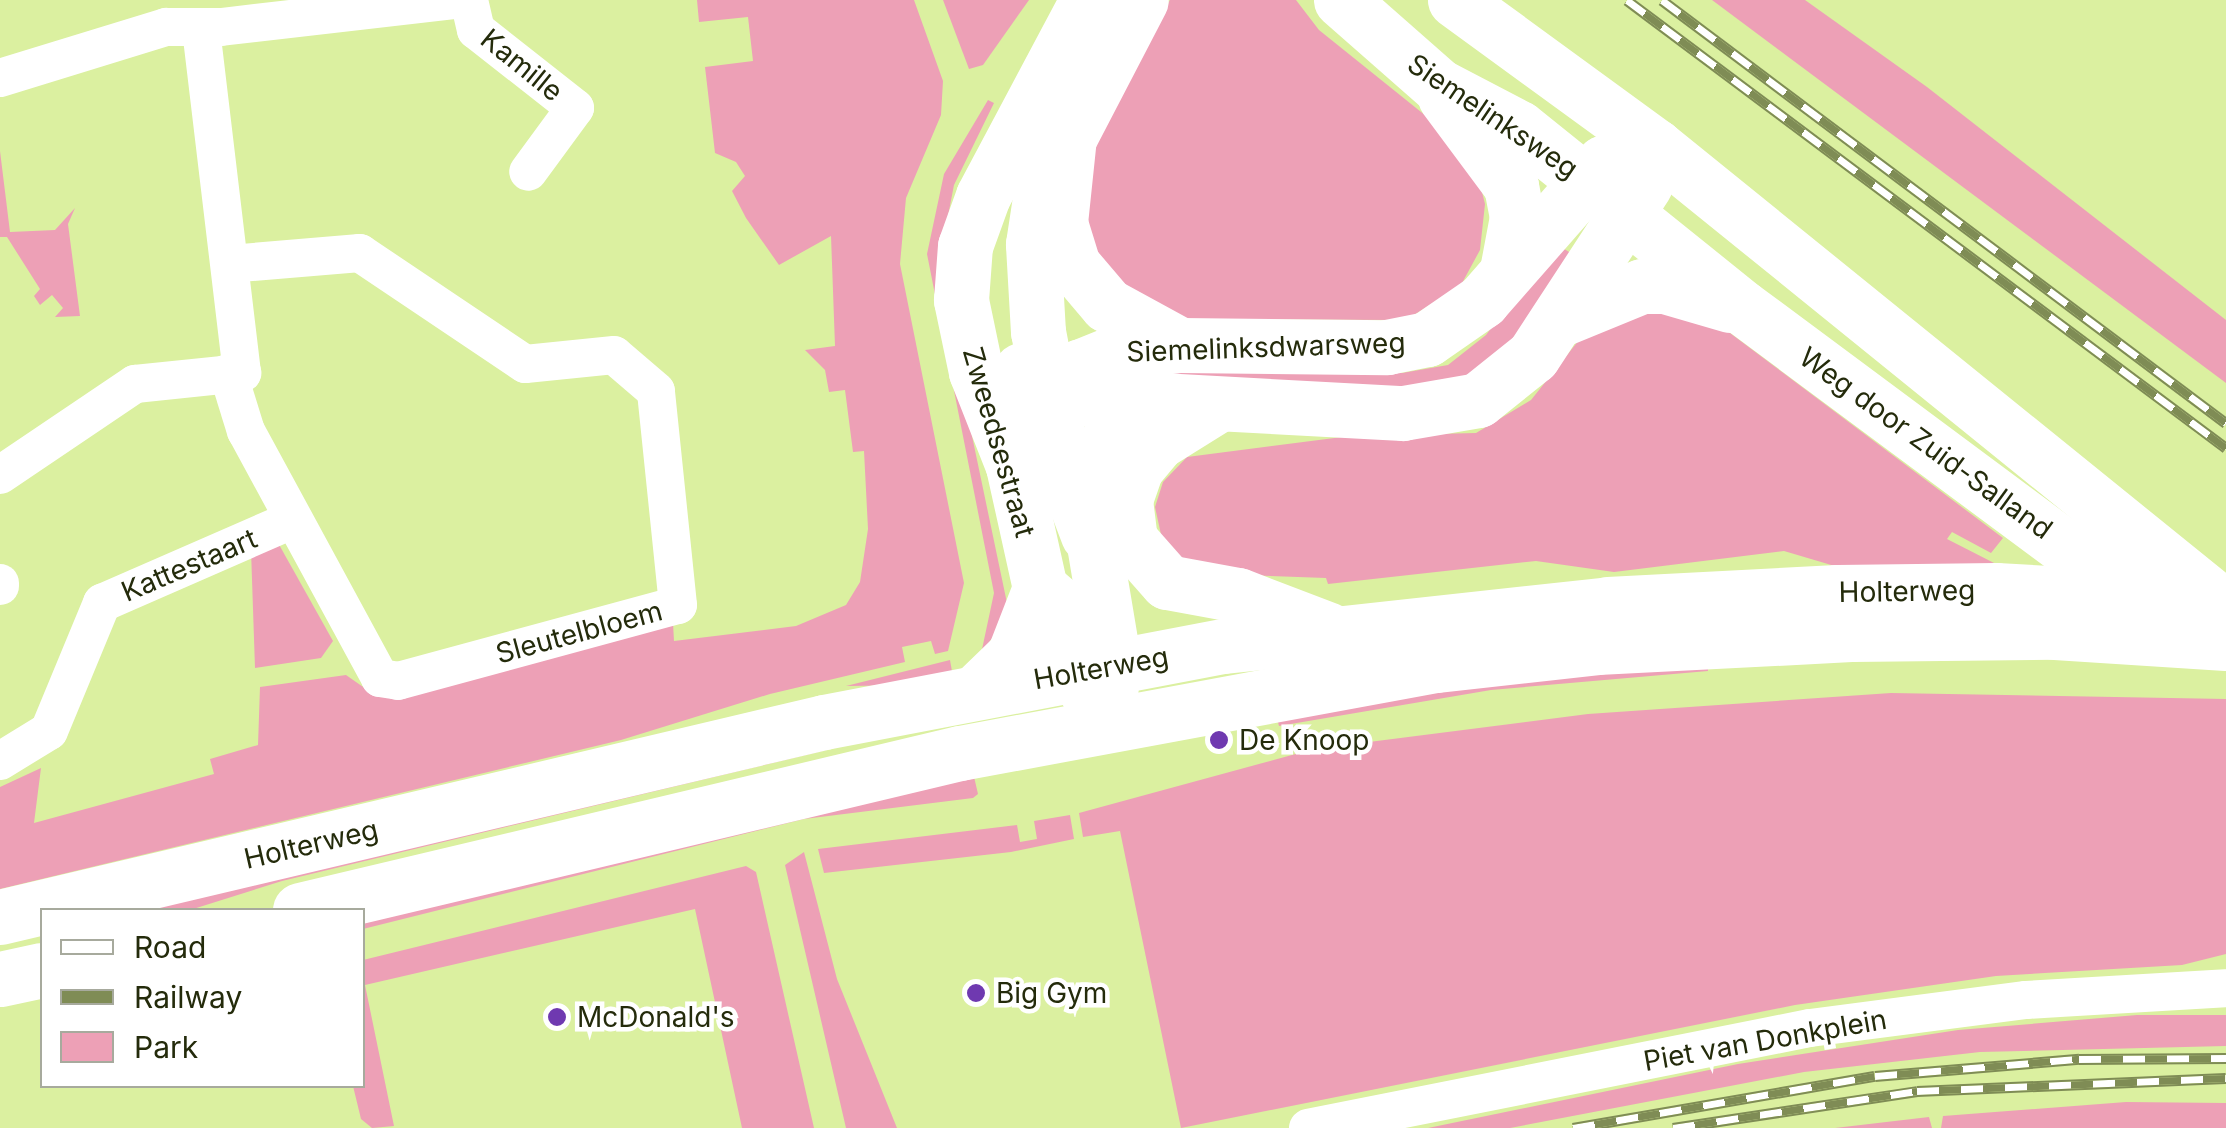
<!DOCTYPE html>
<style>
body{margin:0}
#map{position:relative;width:2226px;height:1128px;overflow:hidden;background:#dbf0a0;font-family:Inter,sans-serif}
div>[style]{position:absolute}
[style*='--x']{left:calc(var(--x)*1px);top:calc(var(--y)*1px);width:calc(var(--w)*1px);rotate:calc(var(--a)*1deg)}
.green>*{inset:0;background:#eda0b6}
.street>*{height:38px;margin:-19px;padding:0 19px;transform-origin:19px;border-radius:19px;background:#fff}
.secondary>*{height:55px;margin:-27.5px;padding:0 27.5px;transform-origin:27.5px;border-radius:27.5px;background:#fff}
.primary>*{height:55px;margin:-27.5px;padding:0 27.5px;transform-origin:27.5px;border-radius:27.5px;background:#fff}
.rail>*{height:11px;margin-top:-5.5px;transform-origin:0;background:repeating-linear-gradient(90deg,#fff 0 22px,#7f8c55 0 44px);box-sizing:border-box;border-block:2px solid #7f8c55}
.dots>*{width:28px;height:28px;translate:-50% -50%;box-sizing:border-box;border:5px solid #fff;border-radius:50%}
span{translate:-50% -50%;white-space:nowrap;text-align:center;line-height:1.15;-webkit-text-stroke:9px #fff;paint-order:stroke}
.street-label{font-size:28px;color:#242b0b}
.poi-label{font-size:28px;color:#242b0b}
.left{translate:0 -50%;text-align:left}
.legend{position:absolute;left:40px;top:908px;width:325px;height:180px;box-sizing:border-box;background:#fff;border:2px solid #a7aa9d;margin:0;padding:12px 18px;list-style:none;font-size:30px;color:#242b0b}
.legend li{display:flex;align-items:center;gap:20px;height:50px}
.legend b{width:50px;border:2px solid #a7aa9d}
</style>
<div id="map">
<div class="green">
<i style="clip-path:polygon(697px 0,914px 0,943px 81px,941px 115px,906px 198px,900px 264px,964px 583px,948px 651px,935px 654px,931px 641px,902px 647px,905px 662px,770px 694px,621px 740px,0 889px,0 787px,41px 768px,34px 823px,214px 774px,210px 759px,258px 745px,260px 687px,346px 675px,366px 689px,400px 698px,673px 623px,674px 641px,796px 626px,846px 605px,860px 582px,868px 529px,864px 451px,853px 452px,845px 390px,829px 392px,825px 370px,805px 350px,835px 346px,831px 236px,779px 265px,746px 218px,732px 191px,745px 176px,736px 162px,715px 153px,705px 67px,753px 61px,748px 17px,699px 22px)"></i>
<i style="clip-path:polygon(943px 0,1029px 0,983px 65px,969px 69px)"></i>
<i style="clip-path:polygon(1170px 0,1296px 0,1319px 30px,1436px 124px,1479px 180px,1485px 204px,1480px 250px,1461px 285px,1406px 320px,1172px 319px,1134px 304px,1080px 240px,1085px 145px)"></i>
<i style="clip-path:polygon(1712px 0,1805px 0,1927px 87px,2226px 320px,2226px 383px)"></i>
<i style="clip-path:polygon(988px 100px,994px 103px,954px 185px,942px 247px,945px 307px,1007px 603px,1006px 618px,981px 654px,994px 593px,927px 254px,944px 174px)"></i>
<i style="clip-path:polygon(0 151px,10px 232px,55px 230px,75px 208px,68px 224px,80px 316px,55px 317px,63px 308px,52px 295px,40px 305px,34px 296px,40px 289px,7px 237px,0 237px)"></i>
<i style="clip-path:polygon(1555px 243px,1580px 259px,1526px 330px,1470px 375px,1422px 388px,1155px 386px,1153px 368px,1402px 373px,1448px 365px,1486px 335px)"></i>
<i style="clip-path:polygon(1617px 309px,1702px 312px,2003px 538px,1991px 553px,1952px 532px,1947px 539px,1996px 564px,1838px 567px,1784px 551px,1614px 572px,1536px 561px,1328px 584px,1326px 578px,1214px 574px,1187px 567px,1162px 539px,1155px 507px,1163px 482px,1187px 457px,1350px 436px,1476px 433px,1531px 400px,1583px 335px)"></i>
<i style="clip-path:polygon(277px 541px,333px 641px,321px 658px,255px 668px,251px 550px)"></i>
<i style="clip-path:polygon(1708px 658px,1708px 671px,1491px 690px,1279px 726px,1275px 710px)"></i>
<i style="clip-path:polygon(950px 660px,953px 677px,921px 685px,846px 686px)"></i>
<i style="clip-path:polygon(1891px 693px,2226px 699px,2226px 954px,2182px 965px,1996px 976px,1795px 1005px,1181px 1128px,1120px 831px,1083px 837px,1079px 813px,1314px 749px,1588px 714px)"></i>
<i style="clip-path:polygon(930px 725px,282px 881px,190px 910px,114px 910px)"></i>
<i style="clip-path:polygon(972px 768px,978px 794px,973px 798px,804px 819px,363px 929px,362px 914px)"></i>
<i style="clip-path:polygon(1070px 815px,1074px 839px,1011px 852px,824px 873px,818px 849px,1017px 825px,1020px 842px,1037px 839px,1034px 821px)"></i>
<i style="clip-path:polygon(804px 852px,837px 979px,897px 1128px,846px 1128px,785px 865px)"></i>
<i style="clip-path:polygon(746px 866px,756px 872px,814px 1128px,742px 1128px,695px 909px,365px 985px,394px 1126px,372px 1128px,361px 1119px,353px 1086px,362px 1086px,363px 960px)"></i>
<i style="clip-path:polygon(2137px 1015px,2226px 1015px,2226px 1046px,1980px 1052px,1804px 1072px,1510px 1128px,1428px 1128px,1738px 1064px,1958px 1030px)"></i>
<i style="clip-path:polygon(2126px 1102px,2226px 1103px,2226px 1128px,1941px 1128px,1943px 1116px)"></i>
<i style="clip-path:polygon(1929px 1117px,1932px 1128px,1835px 1128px)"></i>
</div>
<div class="street">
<i style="--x:469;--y:0;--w:31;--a:77"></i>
<i style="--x:476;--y:30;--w:126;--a:38.2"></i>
<i style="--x:575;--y:108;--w:79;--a:126.3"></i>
<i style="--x:0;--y:78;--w:174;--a:-17.1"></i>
<i style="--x:166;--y:27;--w:55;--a:0"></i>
<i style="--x:221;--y:27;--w:234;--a:-6.6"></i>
<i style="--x:228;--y:373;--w:61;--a:72.8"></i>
<i style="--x:246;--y:431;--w:281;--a:61.5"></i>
<i style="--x:380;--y:678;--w:18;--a:9"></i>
<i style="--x:398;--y:681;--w:290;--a:-15.2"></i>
<i style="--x:678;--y:605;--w:215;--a:-95.9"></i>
<i style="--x:656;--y:391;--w:55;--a:-139.4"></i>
<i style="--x:614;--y:355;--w:89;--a:174.2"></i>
<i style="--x:525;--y:364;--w:199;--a:-146.1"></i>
<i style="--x:360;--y:253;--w:130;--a:175.2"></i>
<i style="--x:0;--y:475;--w:163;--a:-34"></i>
<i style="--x:135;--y:384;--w:108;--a:-5.9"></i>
<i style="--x:242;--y:373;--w:347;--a:-96.8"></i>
<i style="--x:0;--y:583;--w:3;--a:90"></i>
<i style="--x:0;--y:761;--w:57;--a:-31.5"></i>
<i style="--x:49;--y:731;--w:139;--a:-67.5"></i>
<i style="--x:102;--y:603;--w:207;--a:-23.6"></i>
<i style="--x:1308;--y:1128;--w:512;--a:-11.27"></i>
<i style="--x:1810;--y:1028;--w:218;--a:-7.4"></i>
<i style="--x:2026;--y:1000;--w:200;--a:-3.4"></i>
</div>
<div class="secondary">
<i style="--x:1021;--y:370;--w:59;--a:28.3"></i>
<i style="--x:1073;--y:398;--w:87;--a:1.3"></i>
<i style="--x:1013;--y:466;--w:101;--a:-111.5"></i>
<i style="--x:976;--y:372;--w:74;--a:-101.8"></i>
<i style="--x:961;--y:300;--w:54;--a:-85.8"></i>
<i style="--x:965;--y:246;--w:53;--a:-70.2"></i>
<i style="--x:983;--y:196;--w:222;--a:-62"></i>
<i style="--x:1088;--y:535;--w:62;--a:-110.8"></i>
<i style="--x:1066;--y:477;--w:148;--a:-100.9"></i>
<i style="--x:1038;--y:332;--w:88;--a:-93.3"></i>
<i style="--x:1033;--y:244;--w:53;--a:-81.3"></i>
<i style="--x:1041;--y:192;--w:216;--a:-62.5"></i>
</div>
<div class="primary">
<i style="--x:1341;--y:0;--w:130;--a:41.3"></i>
<i style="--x:1439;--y:86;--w:90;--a:27.7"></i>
<i style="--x:1519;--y:128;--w:287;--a:38.8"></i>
<i style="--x:1743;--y:308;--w:493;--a:36.6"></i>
<i style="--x:1455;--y:0;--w:248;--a:36.1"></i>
<i style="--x:1655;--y:146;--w:734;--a:38.98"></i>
<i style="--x:1445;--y:97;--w:111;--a:53.4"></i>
<i style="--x:1511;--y:186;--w:32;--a:79"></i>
<i style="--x:1517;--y:217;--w:49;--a:100.6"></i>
<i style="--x:1069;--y:137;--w:86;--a:96"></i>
<i style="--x:1060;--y:223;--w:44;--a:72.8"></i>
<i style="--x:1073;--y:265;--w:52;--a:49.6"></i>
<i style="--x:1107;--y:305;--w:83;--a:28.7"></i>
<i style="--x:1561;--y:319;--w:87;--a:-22.2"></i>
<i style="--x:1642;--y:286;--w:23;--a:0"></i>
<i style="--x:1665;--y:286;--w:68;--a:16.3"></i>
<i style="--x:1216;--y:406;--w:68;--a:148.2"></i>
<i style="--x:1158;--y:442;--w:34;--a:130"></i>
<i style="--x:1136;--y:468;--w:34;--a:109"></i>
<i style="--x:1125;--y:500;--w:40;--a:82.9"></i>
<i style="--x:1130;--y:540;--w:56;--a:48.6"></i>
<i style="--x:1167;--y:582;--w:72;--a:10.4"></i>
<i style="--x:1238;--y:595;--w:97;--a:21"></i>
<i style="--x:978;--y:690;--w:50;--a:-44.2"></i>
<i style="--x:1014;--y:655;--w:72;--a:-68.8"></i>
<i style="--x:1092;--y:701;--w:34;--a:-120"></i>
<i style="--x:1075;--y:672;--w:67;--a:-102"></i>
<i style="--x:1061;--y:606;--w:28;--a:-139"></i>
<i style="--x:1040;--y:588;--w:125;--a:-102.5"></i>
<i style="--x:1013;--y:466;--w:34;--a:-75"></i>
<i style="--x:1022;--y:433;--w:50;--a:-56.3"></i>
<i style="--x:1050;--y:391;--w:38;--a:-40"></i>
<i style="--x:1079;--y:367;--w:38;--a:-22"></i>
<i style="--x:1114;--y:353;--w:66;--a:-6.9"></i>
<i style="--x:1180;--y:345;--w:207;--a:0.6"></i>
<i style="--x:1387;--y:347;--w:41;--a:-11.3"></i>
<i style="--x:1427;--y:339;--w:67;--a:-34.6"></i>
<i style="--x:1482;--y:301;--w:184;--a:-48.8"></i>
<i style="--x:1603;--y:163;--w:55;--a:-18.1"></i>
<i style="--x:1109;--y:702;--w:38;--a:-83"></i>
<i style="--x:1114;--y:664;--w:164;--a:-99.5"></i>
<i style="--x:1087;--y:502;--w:41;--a:-80.1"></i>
<i style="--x:1094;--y:462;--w:39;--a:-58"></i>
<i style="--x:1115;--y:429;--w:54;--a:-32.8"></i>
<i style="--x:1160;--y:400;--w:243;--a:3.1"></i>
<i style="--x:1403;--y:413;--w:76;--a:-9.8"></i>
<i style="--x:1478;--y:400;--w:70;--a:-38.7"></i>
<i style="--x:1533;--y:356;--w:204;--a:-56.8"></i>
<i style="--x:300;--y:910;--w:678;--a:-13.38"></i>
<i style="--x:960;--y:753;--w:485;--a:-10.5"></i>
<i style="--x:1437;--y:665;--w:161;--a:-6.4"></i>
<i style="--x:1597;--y:647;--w:254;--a:-2.9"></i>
<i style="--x:1851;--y:634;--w:204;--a:-0.6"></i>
<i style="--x:2055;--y:632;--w:171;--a:3.7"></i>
<i style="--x:0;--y:917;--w:847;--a:-13.31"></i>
<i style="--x:824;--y:722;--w:407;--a:-10.8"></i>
<i style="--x:1224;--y:646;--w:386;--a:-6.2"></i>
<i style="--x:1608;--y:604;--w:229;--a:-3"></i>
<i style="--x:1837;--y:592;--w:159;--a:-0.7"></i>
<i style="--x:1996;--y:590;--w:230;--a:3.2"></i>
<i style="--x:0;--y:979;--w:43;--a:-12.1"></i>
</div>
<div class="rail">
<i style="--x:1627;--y:0;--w:748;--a:36.79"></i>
<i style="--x:1662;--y:0;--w:705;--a:36.87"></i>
<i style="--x:1573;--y:1128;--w:306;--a:-9.8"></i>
<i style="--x:1875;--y:1076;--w:205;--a:-4.8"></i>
<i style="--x:2079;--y:1059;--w:147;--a:-0.4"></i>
<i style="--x:1673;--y:1128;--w:247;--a:-8.6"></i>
<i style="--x:1917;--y:1091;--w:309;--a:-2.4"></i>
</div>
<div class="dots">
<i style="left:1219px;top:740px;background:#6f39b0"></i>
<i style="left:976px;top:993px;background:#6f39b0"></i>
<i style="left:557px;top:1017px;background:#6f39b0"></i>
</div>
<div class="street-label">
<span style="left:522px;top:65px;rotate:39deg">Kamille</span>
<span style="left:1493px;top:116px;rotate:34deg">Siemelinksweg</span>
<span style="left:1266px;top:347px;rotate:-2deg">Siemelinksdwarsweg</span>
<span style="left:999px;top:442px;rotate:74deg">Zweedsestraat</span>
<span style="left:1926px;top:443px;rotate:36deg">Weg door Zuid-Salland</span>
<span style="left:189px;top:565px;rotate:-23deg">Kattestaart</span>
<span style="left:1907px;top:591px;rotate:-1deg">Holterweg</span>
<span style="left:579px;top:632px;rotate:-15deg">Sleutelbloem</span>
<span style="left:1101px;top:668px;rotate:-10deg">Holterweg</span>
<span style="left:311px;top:844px;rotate:-13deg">Holterweg</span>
<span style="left:1765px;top:1040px;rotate:-10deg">Piet van Donkplein</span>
</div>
<div class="poi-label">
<span class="left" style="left:1239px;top:740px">De Knoop</span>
<span class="left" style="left:996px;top:993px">Big Gym</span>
<span class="left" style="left:577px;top:1017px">McDonald's</span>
</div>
<ul class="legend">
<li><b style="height:12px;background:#fff"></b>Road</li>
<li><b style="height:12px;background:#7f8c55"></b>Railway</li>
<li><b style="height:28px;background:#eda0b6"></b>Park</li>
</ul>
</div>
